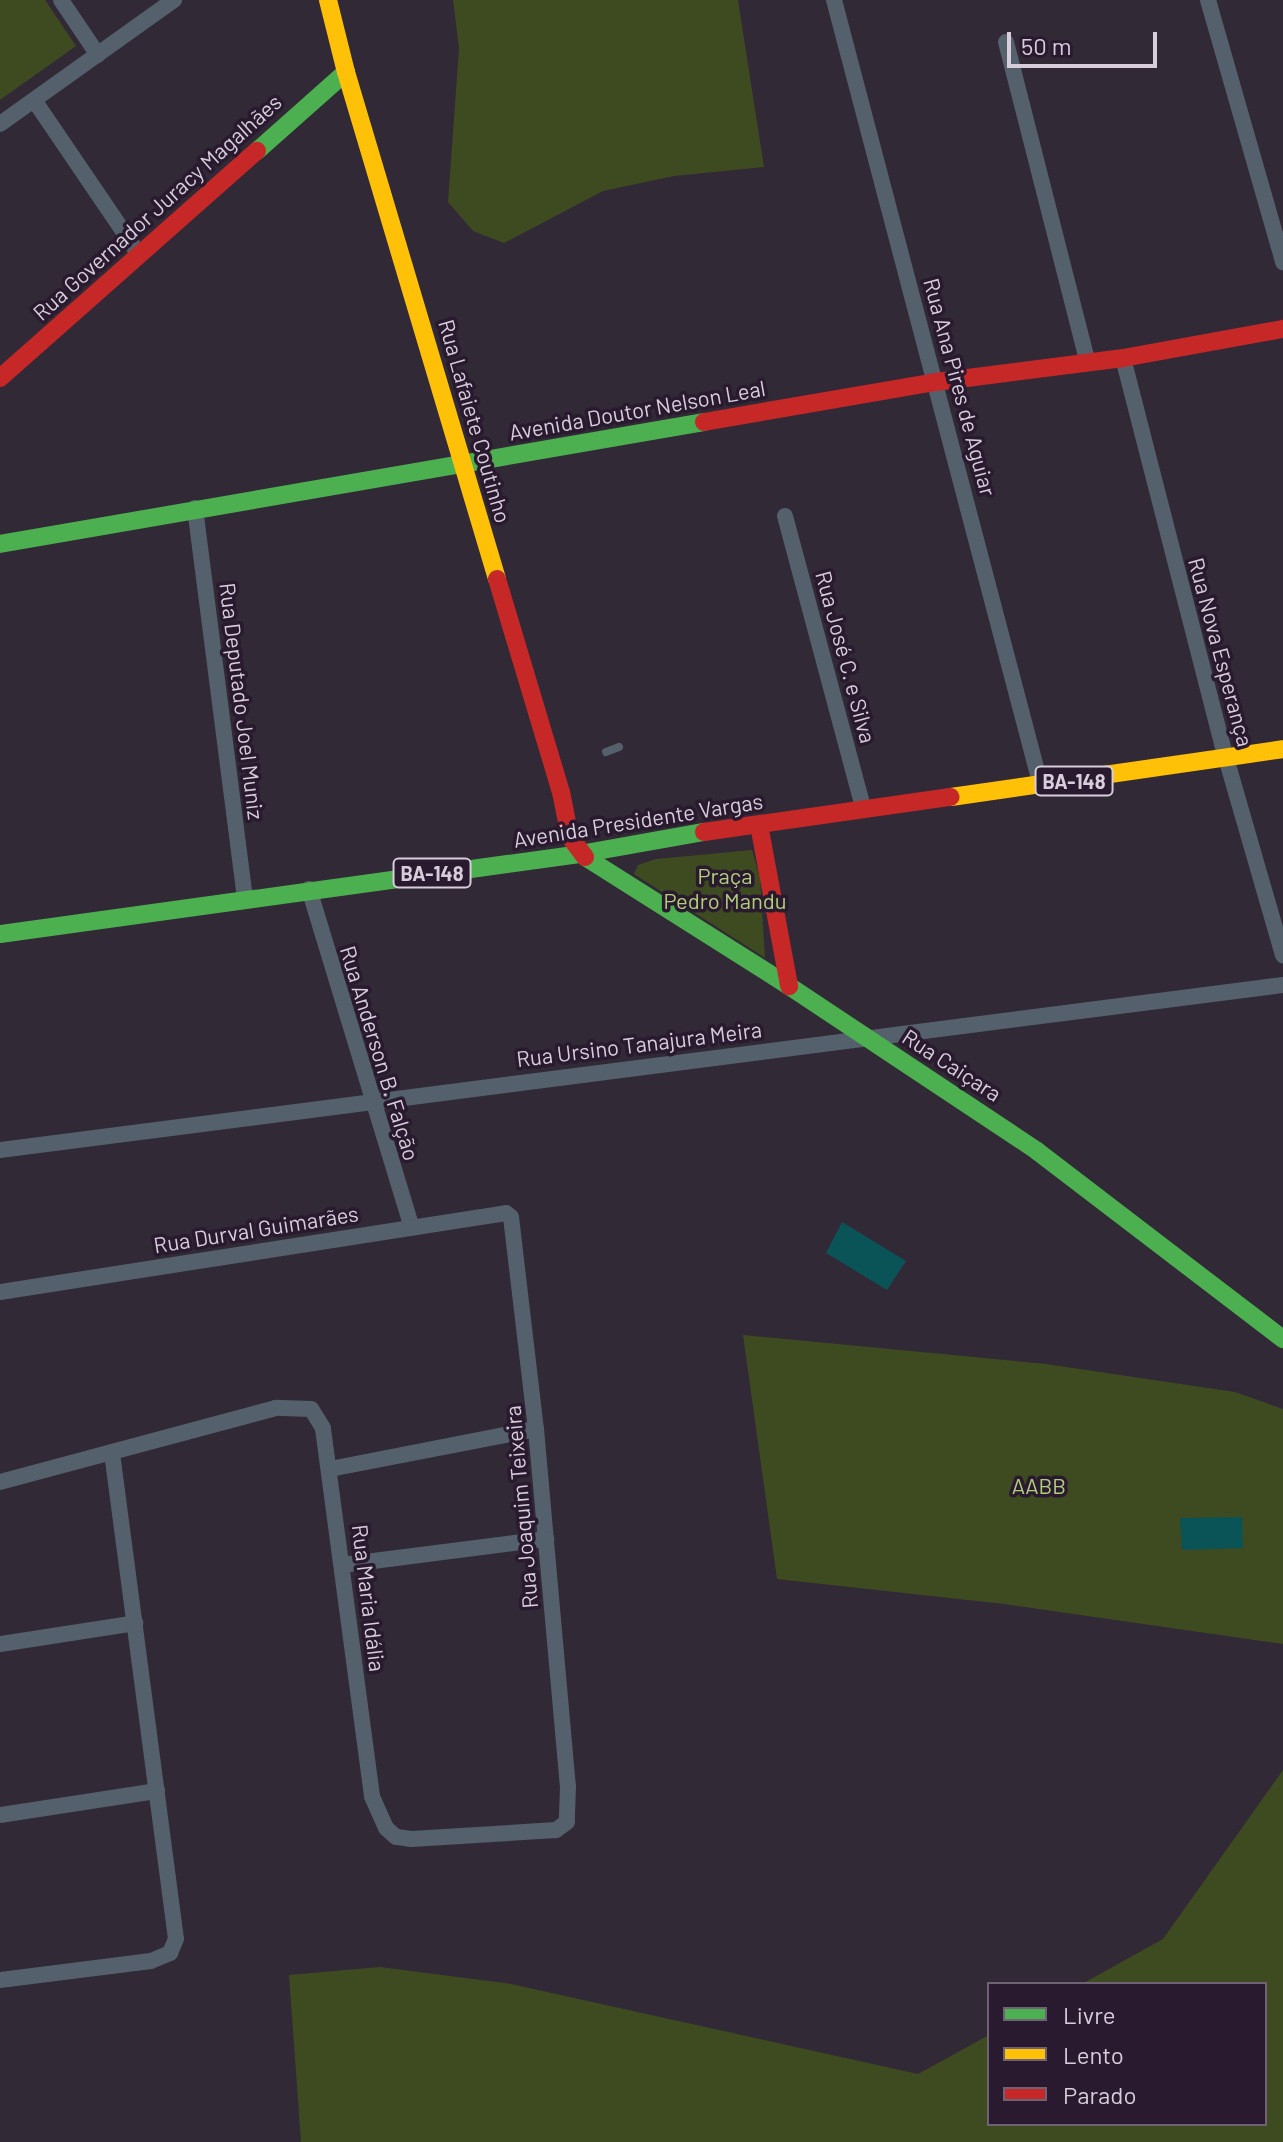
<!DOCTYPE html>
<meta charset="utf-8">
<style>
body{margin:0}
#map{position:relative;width:1283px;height:2142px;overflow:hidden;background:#312935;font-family:Barlow,sans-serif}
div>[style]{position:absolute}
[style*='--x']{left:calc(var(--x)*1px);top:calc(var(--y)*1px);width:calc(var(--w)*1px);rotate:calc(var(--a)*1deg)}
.green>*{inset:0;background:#3e4b21}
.water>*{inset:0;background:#0a5458}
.lane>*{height:8px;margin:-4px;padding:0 4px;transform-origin:4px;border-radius:4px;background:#54606b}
.street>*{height:16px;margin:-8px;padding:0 8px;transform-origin:8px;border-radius:8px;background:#54606b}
.fast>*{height:18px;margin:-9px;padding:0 9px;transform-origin:9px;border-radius:9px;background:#4caf50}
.slow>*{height:18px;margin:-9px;padding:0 9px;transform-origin:9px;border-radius:9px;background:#ffc107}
.jam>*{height:18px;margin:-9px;padding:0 9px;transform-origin:9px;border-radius:9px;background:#c62828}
span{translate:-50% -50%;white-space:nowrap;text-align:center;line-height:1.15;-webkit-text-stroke:7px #291a2f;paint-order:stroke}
.shield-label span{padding:2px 6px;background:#291a2f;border:2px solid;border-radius:6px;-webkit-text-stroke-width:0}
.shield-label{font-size:20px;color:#d7cddb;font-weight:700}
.street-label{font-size:22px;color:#d7cddb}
.park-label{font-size:22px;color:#b1cf7a}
.legend{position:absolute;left:987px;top:1982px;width:280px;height:144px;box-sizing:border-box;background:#291a2f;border:2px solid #6f6274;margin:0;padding:10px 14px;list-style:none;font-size:24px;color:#d7cddb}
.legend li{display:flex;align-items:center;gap:16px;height:40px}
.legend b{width:40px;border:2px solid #6f6274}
.scale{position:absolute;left:1007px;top:32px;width:150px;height:36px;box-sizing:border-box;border:4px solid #d7cddb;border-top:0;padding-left:10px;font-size:24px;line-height:28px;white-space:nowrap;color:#d7cddb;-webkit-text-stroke:6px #291a2f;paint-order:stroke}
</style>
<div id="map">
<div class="green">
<i style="clip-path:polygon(0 0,45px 0,76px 46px,0 100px)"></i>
<i style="clip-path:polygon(453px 0,738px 0,764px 167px,674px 176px,603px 191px,504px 243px,473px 231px,448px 202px,459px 48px)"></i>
<i style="clip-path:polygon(752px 850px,760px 878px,765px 958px,634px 874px,638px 865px,656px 859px)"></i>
<i style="clip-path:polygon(743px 1335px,1046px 1364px,1235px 1392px,1283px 1409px,1283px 1644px,1004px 1604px,777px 1579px)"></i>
<i style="clip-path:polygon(1283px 1770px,1283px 2142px,301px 2142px,289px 1975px,380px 1967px,511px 1984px,918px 2074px,989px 2035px,989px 2124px,1265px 2124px,1265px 1984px,1082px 1984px,1163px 1939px)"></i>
</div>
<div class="water">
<i style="clip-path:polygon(842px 1222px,906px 1261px,887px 1290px,826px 1253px)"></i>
<i style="clip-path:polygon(1242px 1517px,1243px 1548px,1182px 1550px,1180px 1518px)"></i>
</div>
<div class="lane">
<i style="--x:606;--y:752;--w:14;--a:-21"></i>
</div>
<div class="street">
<i style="--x:61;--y:0;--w:66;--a:56.1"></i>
<i style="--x:834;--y:0;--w:813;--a:75.25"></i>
<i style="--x:1208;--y:0;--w:273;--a:74"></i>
<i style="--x:1006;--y:42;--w:331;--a:75.7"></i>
<i style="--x:34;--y:100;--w:185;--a:55.8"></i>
<i style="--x:0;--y:124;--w:214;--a:-35.5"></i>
<i style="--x:1123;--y:358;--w:398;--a:75.6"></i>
<i style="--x:1222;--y:744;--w:220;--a:73.9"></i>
<i style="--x:195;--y:508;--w:395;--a:82.7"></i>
<i style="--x:785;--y:516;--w:304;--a:75"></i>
<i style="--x:309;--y:889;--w:354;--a:73.1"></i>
<i style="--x:0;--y:1150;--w:1294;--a:-7.33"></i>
<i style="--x:0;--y:1292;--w:512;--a:-8.87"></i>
<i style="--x:506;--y:1213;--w:6;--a:39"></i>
<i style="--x:511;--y:1217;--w:213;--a:83.3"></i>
<i style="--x:536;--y:1429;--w:358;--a:84.9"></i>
<i style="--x:568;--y:1786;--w:36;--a:92"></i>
<i style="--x:567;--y:1822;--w:14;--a:144"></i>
<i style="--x:556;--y:1830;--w:145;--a:176.4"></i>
<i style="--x:411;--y:1839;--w:15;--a:-172"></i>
<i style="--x:396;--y:1837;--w:13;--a:-138"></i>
<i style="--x:386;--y:1828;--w:35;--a:-114"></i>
<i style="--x:372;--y:1796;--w:371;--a:-97.6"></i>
<i style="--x:323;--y:1428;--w:22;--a:-122"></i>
<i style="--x:311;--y:1409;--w:35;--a:-178"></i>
<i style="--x:276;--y:1408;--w:286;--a:165"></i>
<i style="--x:330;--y:1469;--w:210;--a:-11"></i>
<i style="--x:342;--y:1565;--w:206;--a:-7.3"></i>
<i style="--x:0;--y:1644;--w:137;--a:-8.8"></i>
<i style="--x:0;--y:1815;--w:159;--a:-8.7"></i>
<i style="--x:0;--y:1980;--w:152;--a:-7.2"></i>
<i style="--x:151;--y:1961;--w:21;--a:-23"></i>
<i style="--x:170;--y:1953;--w:15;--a:-67"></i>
<i style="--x:176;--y:1939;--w:489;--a:-97.5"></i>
</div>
<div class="fast">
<i style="--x:257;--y:151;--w:119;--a:-41.6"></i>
<i style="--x:0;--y:544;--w:714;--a:-9.83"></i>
<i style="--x:585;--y:857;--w:241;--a:32.3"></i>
<i style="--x:789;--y:986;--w:298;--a:33.6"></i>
<i style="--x:1037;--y:1151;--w:310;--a:37.4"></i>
<i style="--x:0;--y:934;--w:585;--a:-7.85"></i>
<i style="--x:580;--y:854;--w:126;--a:-10.1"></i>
</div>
<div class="slow">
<i style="--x:328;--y:0;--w:74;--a:76"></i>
<i style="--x:346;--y:72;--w:529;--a:73.41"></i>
<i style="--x:951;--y:797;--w:335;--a:-8.2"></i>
</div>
<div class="jam">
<i style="--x:0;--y:378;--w:343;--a:-41.5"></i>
<i style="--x:704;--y:422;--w:235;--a:-9.8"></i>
<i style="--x:936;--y:382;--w:189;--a:-7.3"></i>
<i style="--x:1123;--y:358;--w:163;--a:-10.3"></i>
<i style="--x:497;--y:579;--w:222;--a:73.3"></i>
<i style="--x:561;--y:792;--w:46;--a:78.7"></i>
<i style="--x:570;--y:837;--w:25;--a:53"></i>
<i style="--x:759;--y:825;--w:164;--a:79.4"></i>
<i style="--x:704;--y:832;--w:249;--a:-8.1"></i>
</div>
<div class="shield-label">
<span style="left:1074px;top:781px">BA-148</span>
<span style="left:432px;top:873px">BA-148</span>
</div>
<div class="street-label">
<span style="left:157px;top:207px;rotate:-42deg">Rua Governador Juracy Magalhães</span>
<span style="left:960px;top:387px;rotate:75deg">Rua Ana Pires de Aguiar</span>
<span style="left:637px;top:410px;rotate:-10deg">Avenida Doutor Nelson Leal</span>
<span style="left:475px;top:421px;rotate:74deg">Rua Lafaiete Coutinho</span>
<span style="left:1221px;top:652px;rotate:75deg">Rua Nova Esperança</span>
<span style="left:846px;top:657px;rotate:75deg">Rua José C. e Silva</span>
<span style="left:242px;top:701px;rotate:83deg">Rua Deputado Joel Muniz</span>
<span style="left:638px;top:820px;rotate:-9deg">Avenida Presidente Vargas</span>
<span style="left:639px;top:1044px;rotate:-7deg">Rua Ursino Tanajura Meira</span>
<span style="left:380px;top:1053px;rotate:73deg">Rua Anderson B. Falção</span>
<span style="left:952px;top:1065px;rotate:33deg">Rua Caiçara</span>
<span style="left:256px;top:1229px;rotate:-9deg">Rua Durval Guimarães</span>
<span style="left:521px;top:1507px;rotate:-95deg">Rua Joaquim Teixeira</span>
<span style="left:369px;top:1598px;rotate:83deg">Rua Maria Idália</span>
</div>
<div class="park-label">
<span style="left:725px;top:888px">Praça<br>Pedro Mandu</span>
<span style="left:1039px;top:1486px">AABB</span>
</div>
<ul class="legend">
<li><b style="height:10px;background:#4caf50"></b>Livre</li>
<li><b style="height:10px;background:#ffc107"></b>Lento</li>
<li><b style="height:10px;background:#c62828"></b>Parado</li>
</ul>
<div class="scale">50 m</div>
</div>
